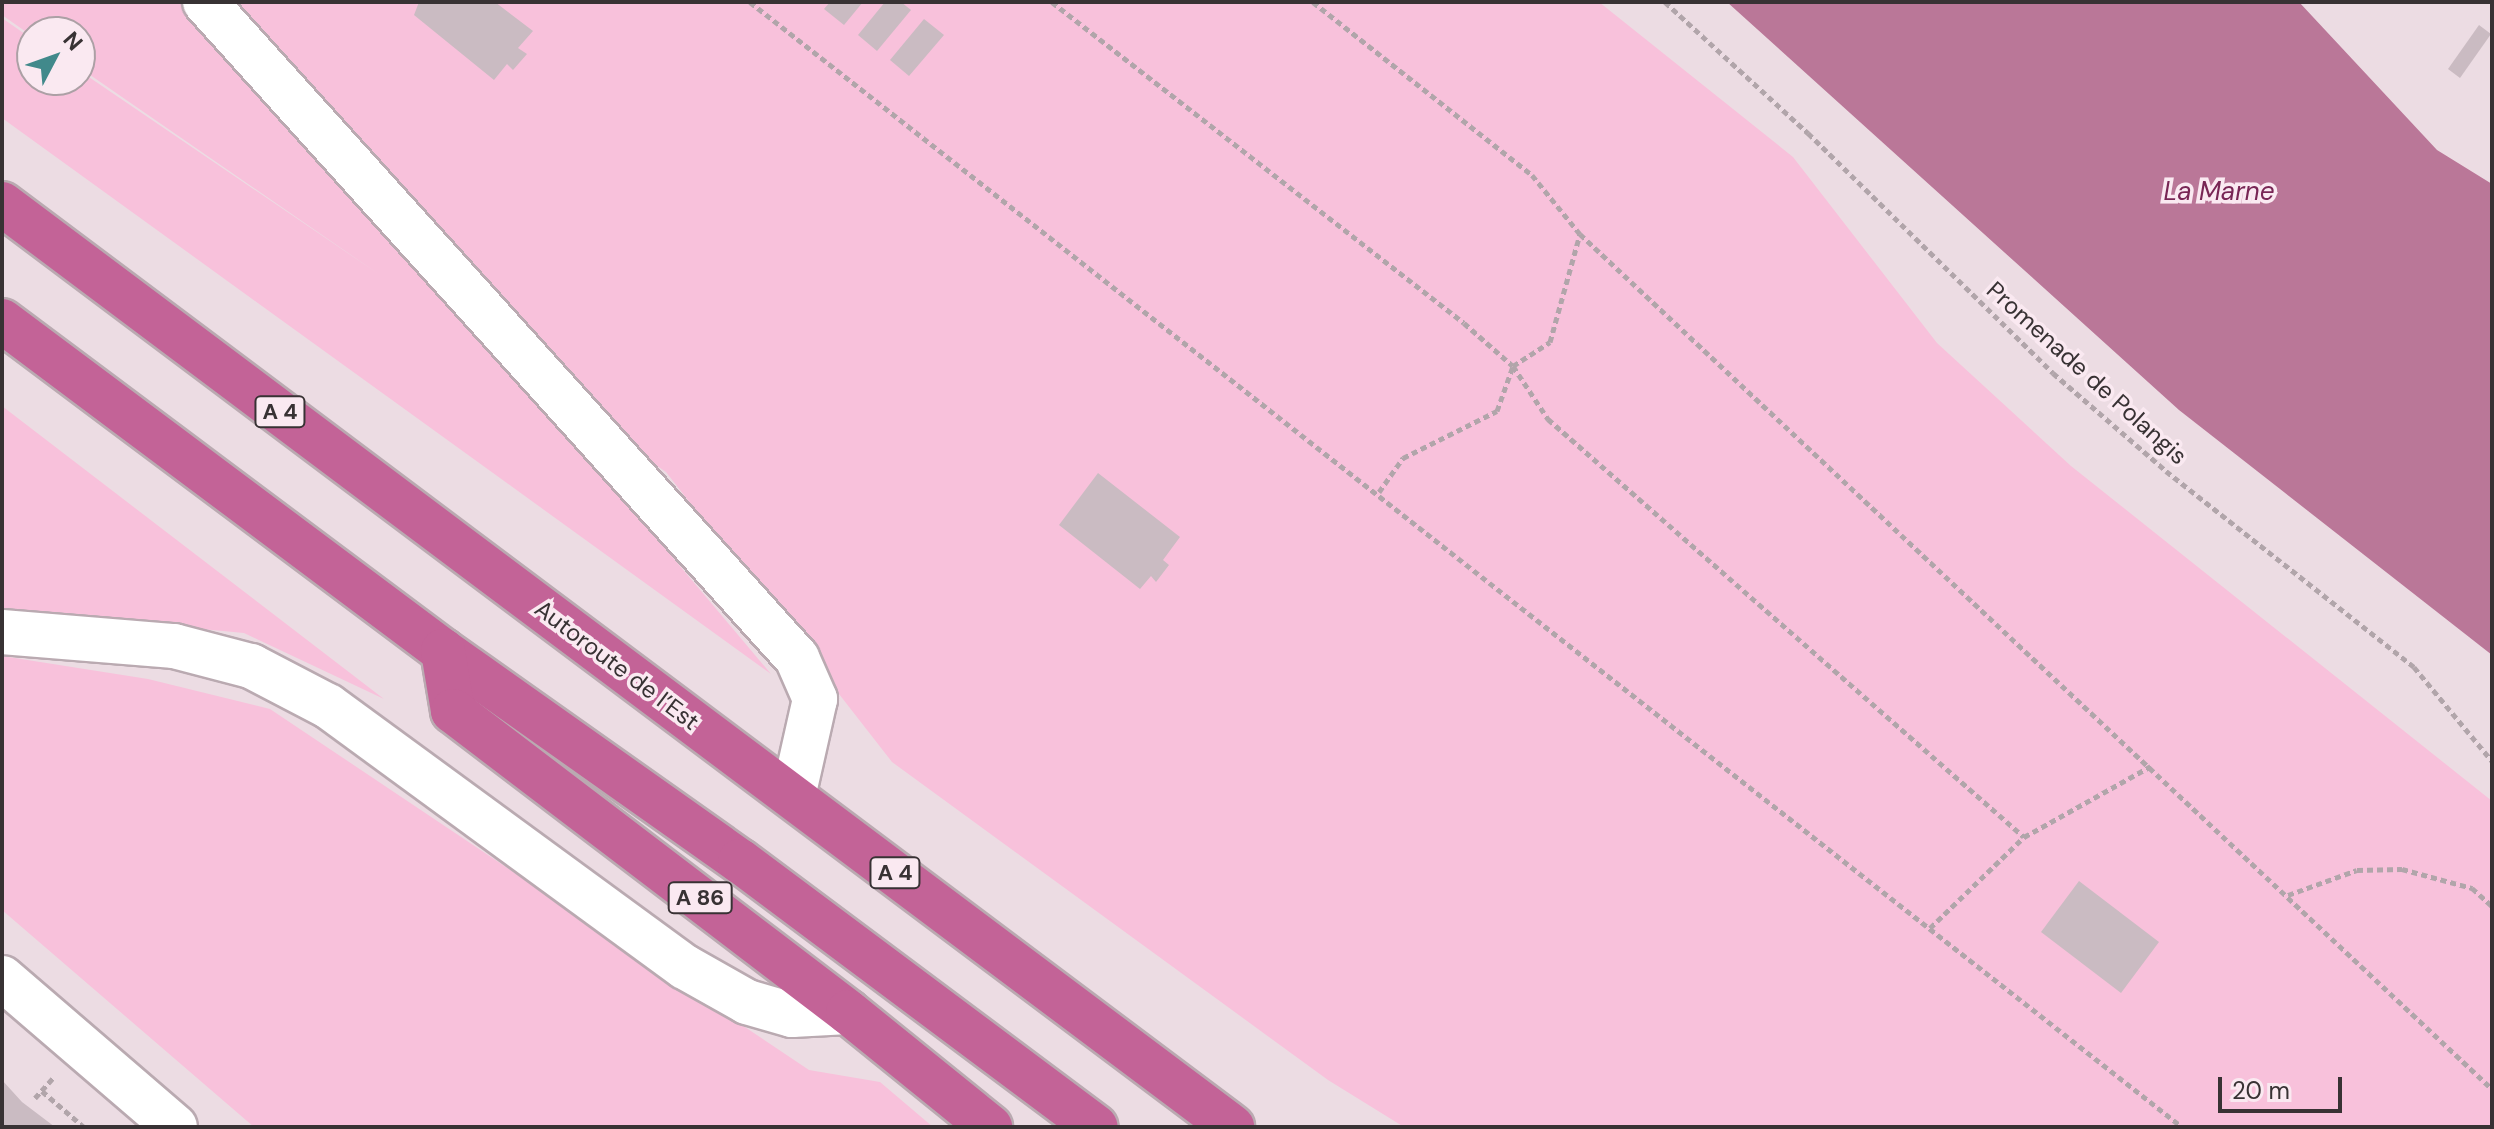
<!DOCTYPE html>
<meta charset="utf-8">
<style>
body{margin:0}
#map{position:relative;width:2494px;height:1129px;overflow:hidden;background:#ecdce3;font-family:"DM Sans",sans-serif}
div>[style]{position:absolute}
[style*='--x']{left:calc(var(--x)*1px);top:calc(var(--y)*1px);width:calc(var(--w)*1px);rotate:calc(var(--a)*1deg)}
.green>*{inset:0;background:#f8c1db}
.water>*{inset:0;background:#ba7798}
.building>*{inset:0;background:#cabbc2}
.path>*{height:5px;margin-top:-2.5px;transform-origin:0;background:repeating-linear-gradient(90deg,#b1a5aa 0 6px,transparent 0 10px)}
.roads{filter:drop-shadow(2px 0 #baaab1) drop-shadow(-2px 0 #baaab1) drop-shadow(0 2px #baaab1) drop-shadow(0 -2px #baaab1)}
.minor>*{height:44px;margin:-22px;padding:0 22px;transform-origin:22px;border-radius:22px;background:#fff}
.highway>*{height:44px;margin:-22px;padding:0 22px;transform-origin:22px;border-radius:22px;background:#c36397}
span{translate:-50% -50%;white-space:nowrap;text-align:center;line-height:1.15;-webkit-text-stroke:7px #fae9f1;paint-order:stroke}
.shield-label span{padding:2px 6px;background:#fae9f1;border:2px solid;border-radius:6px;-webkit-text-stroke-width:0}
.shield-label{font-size:22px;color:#383234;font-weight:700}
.street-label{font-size:24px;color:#383234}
.water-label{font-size:26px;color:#782655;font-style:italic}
.frame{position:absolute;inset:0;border:4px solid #383234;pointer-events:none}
.north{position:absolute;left:16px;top:16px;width:80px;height:80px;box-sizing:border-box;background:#fae9f1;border:2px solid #aca0a5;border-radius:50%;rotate:49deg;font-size:22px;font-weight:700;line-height:32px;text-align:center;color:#383234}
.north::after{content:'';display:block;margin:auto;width:28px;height:36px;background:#41898b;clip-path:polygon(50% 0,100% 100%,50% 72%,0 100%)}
.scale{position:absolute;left:2218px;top:1077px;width:124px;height:36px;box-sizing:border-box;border:4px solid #383234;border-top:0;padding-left:10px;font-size:24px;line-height:28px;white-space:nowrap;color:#383234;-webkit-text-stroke:6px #fae9f1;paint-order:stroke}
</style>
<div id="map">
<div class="green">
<i style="clip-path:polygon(2px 2px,1599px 2px,1793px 157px,1937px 343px,2071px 466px,2492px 801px,2492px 1127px,1404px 1127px,1328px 1080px,892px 762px,666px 472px,513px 368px,771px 674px,2px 118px,2px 18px,32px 39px,32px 80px,80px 80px,80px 71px,380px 275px,80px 68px,80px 32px,32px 36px,2px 15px)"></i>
<i style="clip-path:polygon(2px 406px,384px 699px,244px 633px,2px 610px)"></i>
<i style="clip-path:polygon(2px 656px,148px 679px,270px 709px,809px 1070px,880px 1082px,933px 1127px,254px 1127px,2px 910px)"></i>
</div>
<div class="water">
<i style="clip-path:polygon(1727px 2px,2299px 2px,2437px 150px,2492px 184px,2492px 655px,2179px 410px)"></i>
</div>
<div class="building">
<i style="clip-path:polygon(419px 2px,495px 2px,533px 31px,518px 48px,527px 54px,513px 70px,507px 64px,494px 80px,414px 15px)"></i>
<i style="clip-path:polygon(830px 2px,863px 2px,844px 25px,824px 9px)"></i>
<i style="clip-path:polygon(885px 2px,901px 2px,911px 10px,877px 51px,858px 35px)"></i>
<i style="clip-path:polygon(924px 19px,944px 35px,909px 76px,890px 60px)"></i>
<i style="clip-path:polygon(2479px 25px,2491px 34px,2460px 78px,2448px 69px)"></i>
<i style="clip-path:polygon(1098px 473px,1180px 537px,1163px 560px,1169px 565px,1156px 582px,1151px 576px,1140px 589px,1059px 525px)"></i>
<i style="clip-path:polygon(2079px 881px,2159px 942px,2121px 993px,2041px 932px)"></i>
<i style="clip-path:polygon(2px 1080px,22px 1102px,55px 1127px,2px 1127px)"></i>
</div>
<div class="path">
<i style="--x:750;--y:2;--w:1821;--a:38.15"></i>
<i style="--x:1052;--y:2;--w:522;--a:37.92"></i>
<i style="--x:1464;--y:323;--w:65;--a:41.3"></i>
<i style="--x:1513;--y:366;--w:64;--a:56.6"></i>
<i style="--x:1548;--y:419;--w:633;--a:41.29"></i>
<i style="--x:1313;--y:2;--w:279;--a:38.3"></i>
<i style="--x:1532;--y:175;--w:76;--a:50.9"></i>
<i style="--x:1580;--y:234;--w:1250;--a:43.15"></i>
<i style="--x:1665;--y:2;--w:194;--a:42.5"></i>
<i style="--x:1808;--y:133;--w:343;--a:44.4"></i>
<i style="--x:2053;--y:373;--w:150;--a:40.9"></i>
<i style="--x:2166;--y:471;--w:316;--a:38.3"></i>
<i style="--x:2414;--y:667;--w:122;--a:50.3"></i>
<i style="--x:1379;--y:492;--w:42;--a:-54.8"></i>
<i style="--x:1403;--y:458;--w:105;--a:-26.6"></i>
<i style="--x:1497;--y:411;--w:48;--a:-70.4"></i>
<i style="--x:1513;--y:366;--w:44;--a:-33"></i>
<i style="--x:1550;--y:342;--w:112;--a:-74.5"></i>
<i style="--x:2288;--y:895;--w:73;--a:-19.9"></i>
<i style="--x:2357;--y:870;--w:45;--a:-1.3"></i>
<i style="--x:2402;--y:869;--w:73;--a:15.2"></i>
<i style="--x:2472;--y:888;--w:27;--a:42"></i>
<i style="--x:1930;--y:928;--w:131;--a:-44.1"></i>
<i style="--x:2024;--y:837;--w:145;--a:-29.2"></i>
<i style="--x:42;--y:1091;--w:55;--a:40.6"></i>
<i style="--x:35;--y:1098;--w:27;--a:-48"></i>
</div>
<div class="roads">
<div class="minor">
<i style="--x:205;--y:2;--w:884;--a:47.94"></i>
<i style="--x:797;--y:658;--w:45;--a:66.3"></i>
<i style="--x:815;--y:699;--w:100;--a:102.7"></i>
<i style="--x:2;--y:632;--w:173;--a:4.7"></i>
<i style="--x:174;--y:646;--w:80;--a:14.6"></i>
<i style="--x:251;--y:666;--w:87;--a:27.5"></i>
<i style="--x:328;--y:706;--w:442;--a:36.2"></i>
<i style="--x:685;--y:967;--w:71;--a:29.4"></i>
<i style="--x:747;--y:1002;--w:47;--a:16.1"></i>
<i style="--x:792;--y:1015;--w:56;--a:-3.1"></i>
<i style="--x:2;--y:978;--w:228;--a:40.7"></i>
</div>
<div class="highway">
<i style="--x:2;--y:204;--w:1538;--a:36.88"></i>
<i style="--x:2;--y:321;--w:551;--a:36.81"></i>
<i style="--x:443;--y:651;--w:364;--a:35.3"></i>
<i style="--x:740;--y:861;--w:444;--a:36.8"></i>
<i style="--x:443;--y:651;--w:61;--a:80.5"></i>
<i style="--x:453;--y:711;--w:497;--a:37.3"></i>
<i style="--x:848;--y:1012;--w:183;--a:39"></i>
</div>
</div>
<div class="shield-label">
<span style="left:280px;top:412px">A 4</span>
<span style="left:895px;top:873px">A 4</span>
<span style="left:700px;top:898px">A 86</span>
</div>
<div class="street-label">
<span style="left:2087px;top:373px;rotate:42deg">Promenade de Polangis</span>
<span style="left:617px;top:665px;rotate:37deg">Autoroute de l’Est</span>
</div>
<div class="water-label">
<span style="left:2219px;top:192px">La Marne</span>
</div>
<div class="frame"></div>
<div class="north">N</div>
<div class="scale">20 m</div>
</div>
